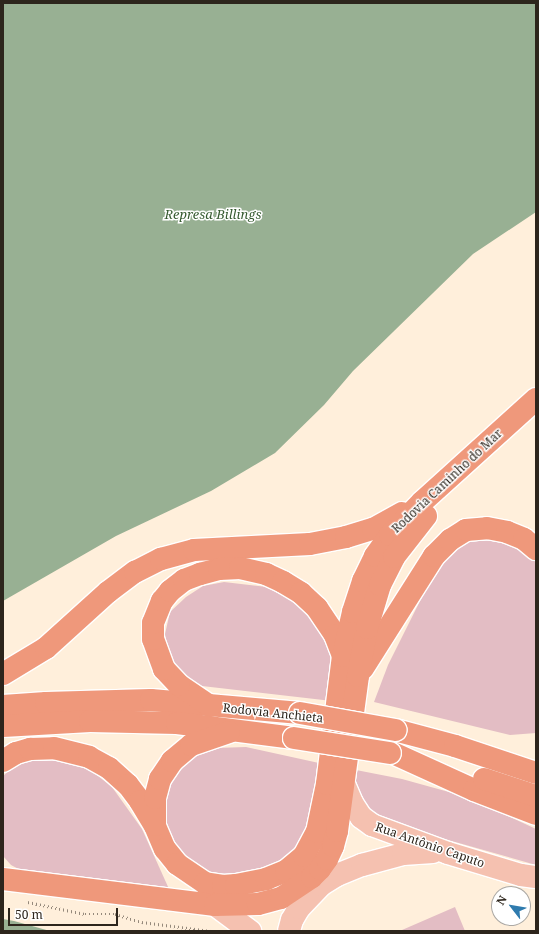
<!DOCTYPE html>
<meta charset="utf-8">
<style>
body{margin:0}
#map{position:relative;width:539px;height:934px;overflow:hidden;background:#ffefdb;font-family:"Noto Serif",serif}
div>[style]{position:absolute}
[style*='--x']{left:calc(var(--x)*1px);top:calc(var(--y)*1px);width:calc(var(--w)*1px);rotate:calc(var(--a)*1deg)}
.green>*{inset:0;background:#e3bdc4}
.water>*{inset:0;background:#98b093}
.path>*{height:2.5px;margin-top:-1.25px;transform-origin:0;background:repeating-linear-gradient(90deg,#95897b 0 1px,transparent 0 4px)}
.roads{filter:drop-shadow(1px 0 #fff) drop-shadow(-1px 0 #fff) drop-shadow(0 1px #fff) drop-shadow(0 -1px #fff)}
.major>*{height:22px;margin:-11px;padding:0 11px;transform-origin:11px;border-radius:11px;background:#f5c1b0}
.highway>*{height:22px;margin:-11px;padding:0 11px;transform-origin:11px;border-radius:11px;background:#ef987b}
.bridges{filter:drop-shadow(1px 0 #fff) drop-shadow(-1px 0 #fff) drop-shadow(0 1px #fff) drop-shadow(0 -1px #fff)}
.highway-bridge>*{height:22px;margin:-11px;padding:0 11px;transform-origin:11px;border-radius:11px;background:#ef987b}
span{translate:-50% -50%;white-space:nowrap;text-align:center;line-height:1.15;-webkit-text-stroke:3px #fff;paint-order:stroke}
.street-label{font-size:12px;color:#2d251c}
.water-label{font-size:13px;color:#355a2f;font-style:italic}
.frame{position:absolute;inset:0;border:4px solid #2d251c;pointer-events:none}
.north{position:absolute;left:491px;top:886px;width:40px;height:40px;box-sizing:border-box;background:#fff;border:1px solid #aba8a4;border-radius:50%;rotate:301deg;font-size:11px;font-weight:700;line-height:16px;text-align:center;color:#2d251c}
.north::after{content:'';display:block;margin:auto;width:14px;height:18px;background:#2f7bae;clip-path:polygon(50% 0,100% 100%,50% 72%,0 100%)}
.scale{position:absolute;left:8px;top:908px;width:110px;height:18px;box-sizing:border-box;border:2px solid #2d251c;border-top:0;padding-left:5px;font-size:12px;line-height:14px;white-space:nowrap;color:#2d251c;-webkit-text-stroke:3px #fff;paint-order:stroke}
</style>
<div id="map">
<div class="green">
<i style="clip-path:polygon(491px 535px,521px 543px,536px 562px,536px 733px,510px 735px,374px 702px,388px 665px,432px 577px,451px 548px,468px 539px)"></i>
<i style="clip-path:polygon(224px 582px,267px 587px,285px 595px,304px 608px,334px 652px,332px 701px,202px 686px,190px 682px,170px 662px,165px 634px,170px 612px,186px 597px,203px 586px)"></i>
<i style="clip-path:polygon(246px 747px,319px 763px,305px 841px,291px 856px,272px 866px,248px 875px,223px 875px,197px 869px,184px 858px,167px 836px,162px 791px,180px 766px,199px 754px,216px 748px)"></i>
<i style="clip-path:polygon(59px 759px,88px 768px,112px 787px,142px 829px,169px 889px,28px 874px,11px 865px,3px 856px,3px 776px,13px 767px,30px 760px)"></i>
<i style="clip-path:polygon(356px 770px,402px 779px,467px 797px,536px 829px,536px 865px,388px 823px,370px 811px,362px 799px,356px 782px)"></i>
<i style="clip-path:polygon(455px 907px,465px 931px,402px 931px,402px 930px)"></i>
</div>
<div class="water">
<i style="clip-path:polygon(3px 3px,536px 3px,536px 212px,473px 254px,353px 371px,324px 405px,275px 453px,211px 491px,116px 536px,3px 601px)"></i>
<i style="clip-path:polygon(3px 919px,14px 921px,50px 931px,3px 931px)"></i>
</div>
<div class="path">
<i style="--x:28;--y:902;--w:58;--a:11.9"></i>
<i style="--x:85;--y:914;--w:30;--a:0"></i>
<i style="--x:115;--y:914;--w:28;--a:17"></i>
<i style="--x:142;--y:922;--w:69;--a:7.5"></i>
</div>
<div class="roads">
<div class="major">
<i style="--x:344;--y:784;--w:21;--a:67"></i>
<i style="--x:352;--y:803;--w:17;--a:57"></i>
<i style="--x:361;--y:817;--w:14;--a:36"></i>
<i style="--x:372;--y:825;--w:81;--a:20.2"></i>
<i style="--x:448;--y:853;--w:76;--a:16.8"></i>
<i style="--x:521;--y:875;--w:15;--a:8"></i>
<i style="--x:215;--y:905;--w:44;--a:36.6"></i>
<i style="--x:289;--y:931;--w:11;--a:-75"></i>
<i style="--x:292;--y:920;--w:14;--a:-60"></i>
<i style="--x:299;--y:908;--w:32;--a:-46"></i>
<i style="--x:321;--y:885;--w:19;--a:-32"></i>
<i style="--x:337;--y:875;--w:27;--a:-22"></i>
<i style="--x:362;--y:865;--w:42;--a:-15"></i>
<i style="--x:403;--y:854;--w:30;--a:-4"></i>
</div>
<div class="highway">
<i style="--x:363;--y:668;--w:133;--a:-57.6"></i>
<i style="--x:434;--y:556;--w:23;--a:-45"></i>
<i style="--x:450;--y:540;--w:19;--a:-32"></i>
<i style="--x:466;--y:530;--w:21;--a:-5"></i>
<i style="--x:487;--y:528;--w:20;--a:11"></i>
<i style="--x:507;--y:532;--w:18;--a:22"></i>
<i style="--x:524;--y:539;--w:16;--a:40"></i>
<i style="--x:3;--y:674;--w:50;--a:-31.2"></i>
<i style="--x:46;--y:648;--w:84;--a:-42.1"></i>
<i style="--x:108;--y:592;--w:34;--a:-37"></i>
<i style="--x:135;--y:572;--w:29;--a:-27"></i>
<i style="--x:161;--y:559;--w:34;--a:-15"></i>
<i style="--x:194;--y:550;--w:116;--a:-3"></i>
<i style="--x:310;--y:544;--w:37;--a:-11"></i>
<i style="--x:346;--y:537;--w:28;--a:-17"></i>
<i style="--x:373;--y:529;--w:33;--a:-29"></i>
<i style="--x:3;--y:706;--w:43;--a:-4"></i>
<i style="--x:46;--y:703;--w:105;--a:-1.6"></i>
<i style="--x:151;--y:700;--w:150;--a:5"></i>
<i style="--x:210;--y:706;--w:37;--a:-146"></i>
<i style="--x:179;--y:685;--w:22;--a:-133"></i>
<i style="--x:164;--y:669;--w:32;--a:-110"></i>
<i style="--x:153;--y:639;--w:16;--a:-90"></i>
<i style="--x:153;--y:623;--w:24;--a:-68"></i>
<i style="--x:162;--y:601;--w:13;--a:-51"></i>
<i style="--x:170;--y:591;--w:18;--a:-38"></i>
<i style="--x:184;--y:580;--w:17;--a:-21"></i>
<i style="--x:200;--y:574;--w:20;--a:-15"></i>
<i style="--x:219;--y:569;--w:21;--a:-3"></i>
<i style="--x:240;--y:568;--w:27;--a:13"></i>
<i style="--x:266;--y:574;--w:19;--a:25"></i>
<i style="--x:283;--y:582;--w:21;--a:31"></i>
<i style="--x:301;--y:593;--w:22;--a:43"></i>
<i style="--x:317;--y:608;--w:32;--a:56"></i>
<i style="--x:335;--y:635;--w:22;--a:69"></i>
<i style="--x:3;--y:726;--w:87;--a:-3.3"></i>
<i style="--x:90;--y:721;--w:87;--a:1.3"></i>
<i style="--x:177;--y:723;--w:118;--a:7.3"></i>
<i style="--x:395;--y:730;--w:62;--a:14.9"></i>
<i style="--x:455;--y:746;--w:85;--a:18.4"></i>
<i style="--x:395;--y:754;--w:87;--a:24.5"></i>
<i style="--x:474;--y:790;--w:66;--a:21.2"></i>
<i style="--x:3;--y:761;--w:15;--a:-32"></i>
<i style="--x:16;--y:753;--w:15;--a:-16"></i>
<i style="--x:30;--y:749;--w:24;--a:-2"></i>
<i style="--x:54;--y:748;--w:36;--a:14"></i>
<i style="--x:89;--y:757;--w:23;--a:29"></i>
<i style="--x:109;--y:768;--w:25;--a:42"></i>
<i style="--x:128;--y:785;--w:20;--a:53"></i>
<i style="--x:140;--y:801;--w:29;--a:59"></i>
<i style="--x:155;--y:826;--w:25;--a:67"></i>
<i style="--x:165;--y:849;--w:19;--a:51"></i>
<i style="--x:177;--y:864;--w:34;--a:34"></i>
<i style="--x:205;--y:883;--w:18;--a:9"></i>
<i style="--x:223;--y:886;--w:13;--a:-4"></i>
<i style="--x:236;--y:885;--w:31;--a:-11"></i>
<i style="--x:266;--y:879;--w:22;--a:-22"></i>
<i style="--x:286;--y:871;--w:23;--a:-40"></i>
<i style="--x:304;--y:856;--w:27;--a:-62"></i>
<i style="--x:317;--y:832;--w:49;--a:-78.2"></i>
<i style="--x:327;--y:784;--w:129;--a:-82.9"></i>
<i style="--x:343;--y:656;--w:45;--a:-77.2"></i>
<i style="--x:353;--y:612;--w:33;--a:-72"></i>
<i style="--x:363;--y:581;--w:28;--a:-64"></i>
<i style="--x:375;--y:556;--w:26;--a:-54"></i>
<i style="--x:390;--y:535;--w:46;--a:-45.9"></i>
<i style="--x:422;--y:502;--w:154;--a:-42.1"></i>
<i style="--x:484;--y:779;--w:55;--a:18.1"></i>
<i style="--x:155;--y:825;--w:27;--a:-90"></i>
<i style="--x:155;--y:798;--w:20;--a:-75"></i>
<i style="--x:160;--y:779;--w:22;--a:-56"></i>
<i style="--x:172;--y:761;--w:25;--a:-40"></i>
<i style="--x:191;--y:745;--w:40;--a:-18.9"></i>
<i style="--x:3;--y:879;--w:214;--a:7"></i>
<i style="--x:215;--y:905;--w:43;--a:-1.3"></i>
<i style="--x:258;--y:904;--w:24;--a:-15"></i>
<i style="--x:281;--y:898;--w:37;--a:-34"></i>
<i style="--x:312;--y:877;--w:11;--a:-45"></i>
<i style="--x:320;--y:869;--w:12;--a:-55"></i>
<i style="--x:327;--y:859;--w:14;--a:-65"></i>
<i style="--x:333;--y:846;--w:16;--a:-75"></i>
<i style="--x:337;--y:831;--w:156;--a:-82.3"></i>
<i style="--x:358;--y:676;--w:49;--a:-79.4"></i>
<i style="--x:367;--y:628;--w:45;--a:-73.2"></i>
<i style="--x:380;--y:585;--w:31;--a:-63"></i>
<i style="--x:394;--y:557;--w:52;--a:-52"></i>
</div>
</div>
<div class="bridges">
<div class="highway-bridge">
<i style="--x:300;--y:713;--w:97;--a:10.1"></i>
<i style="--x:294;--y:738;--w:97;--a:8.9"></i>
</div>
</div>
<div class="street-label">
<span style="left:447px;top:481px;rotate:-43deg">Rodovia Caminho do Mar</span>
<span style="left:273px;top:713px;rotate:6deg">Rodovia Anchieta</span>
<span style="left:430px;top:845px;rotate:19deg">Rua Antônio Caputo</span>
</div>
<div class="water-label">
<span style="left:213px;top:214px">Represa Billings</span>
</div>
<div class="frame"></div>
<div class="north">N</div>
<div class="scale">50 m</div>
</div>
